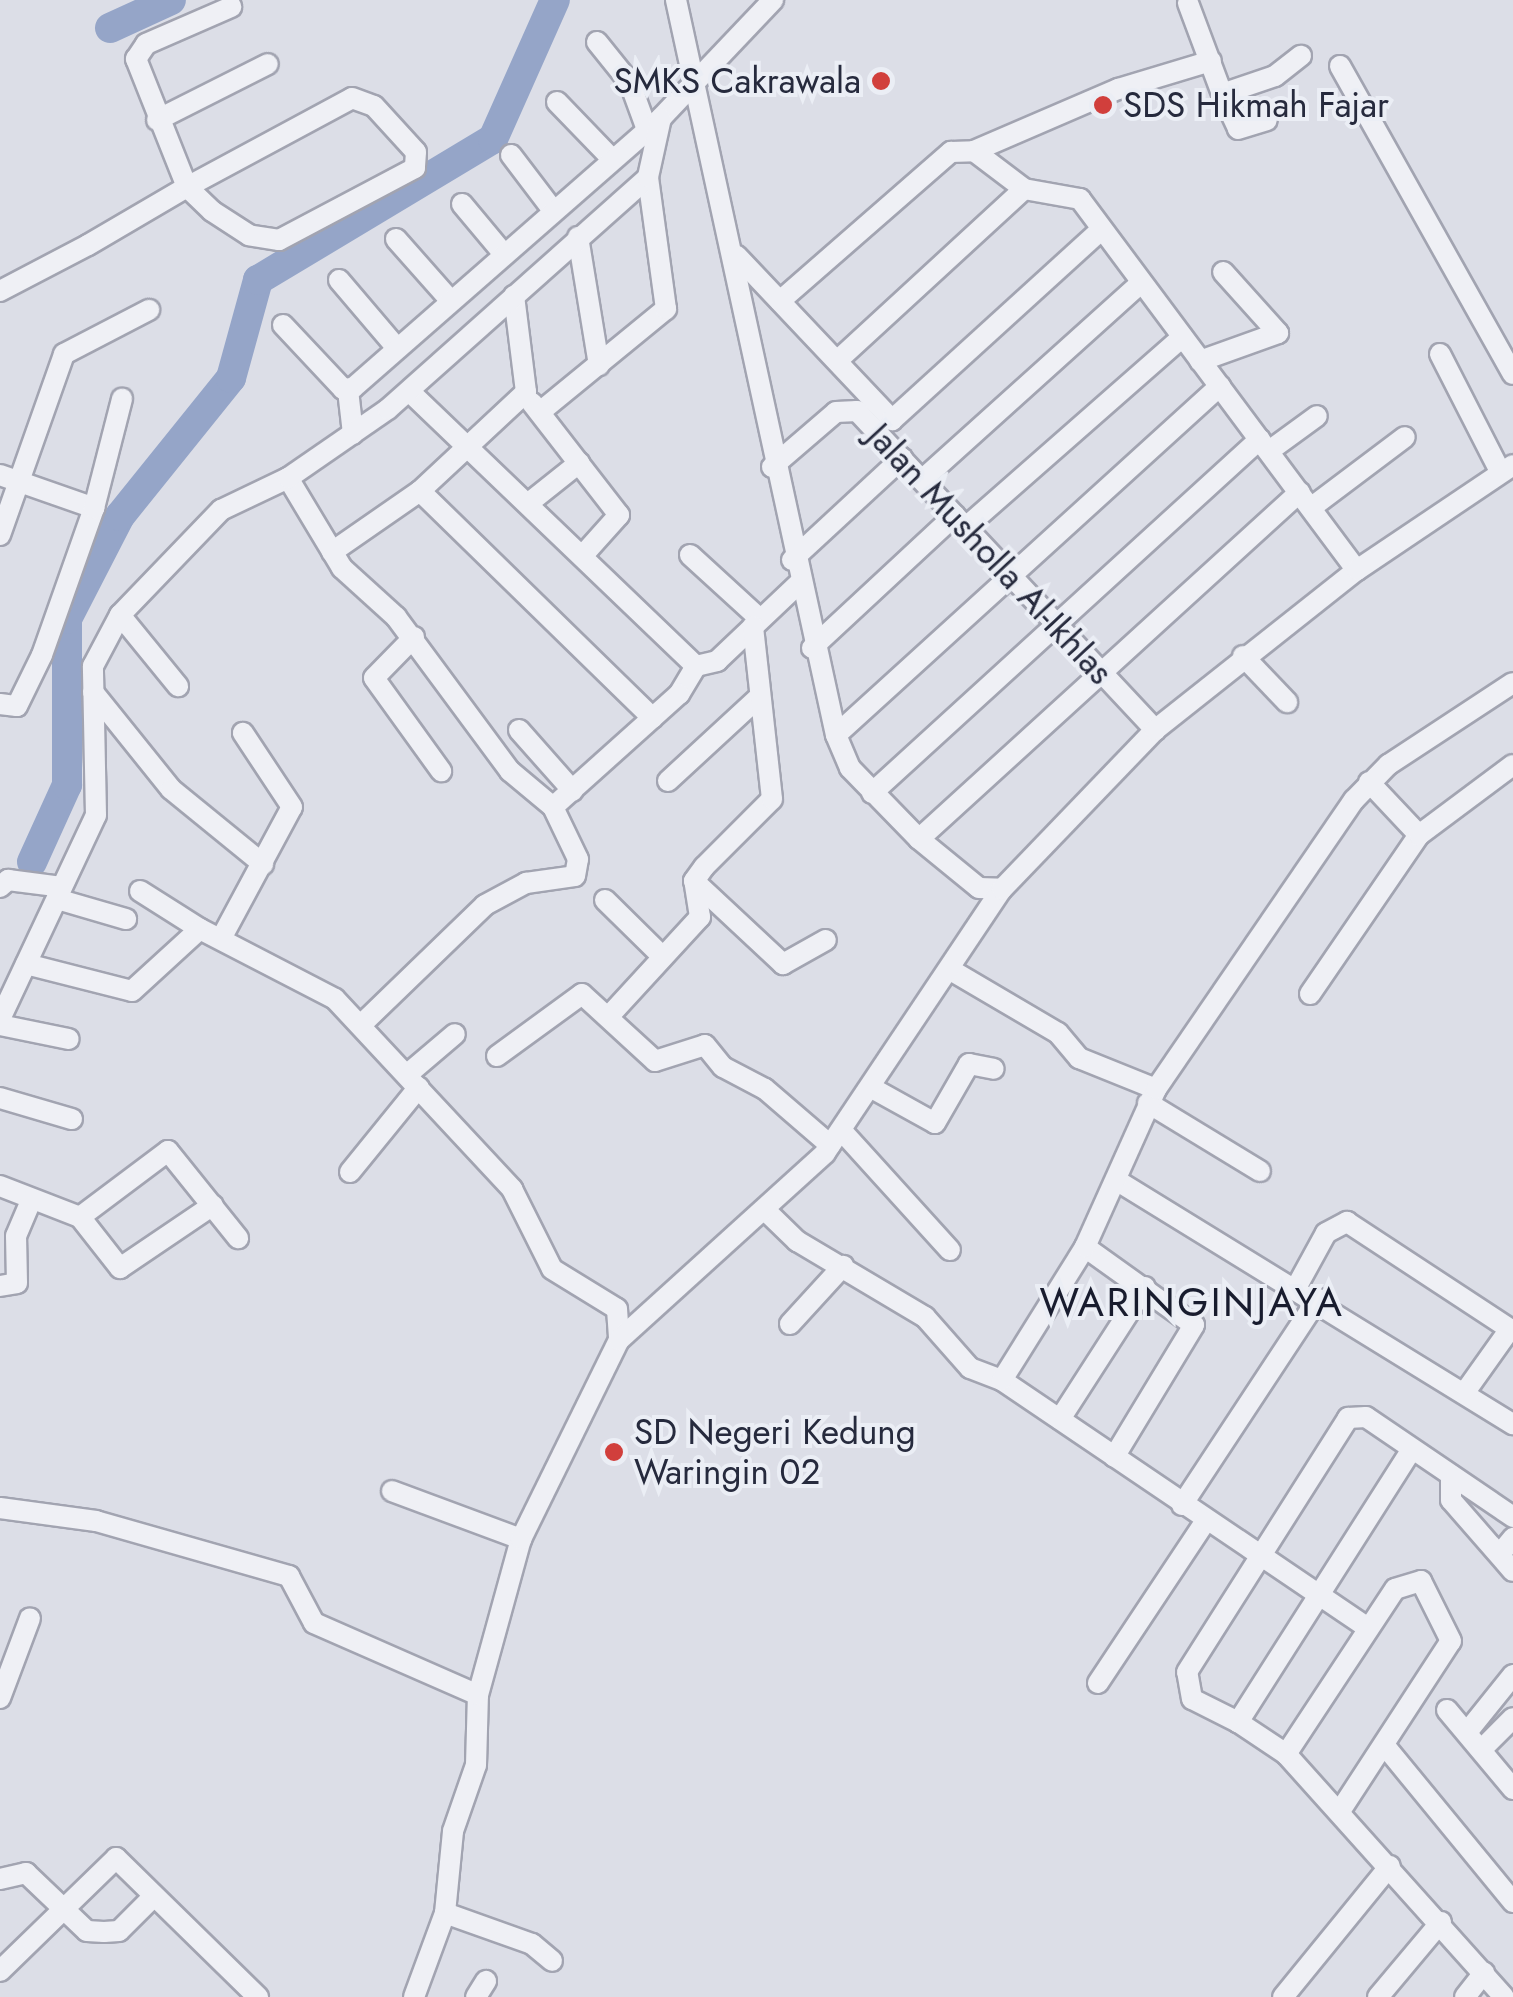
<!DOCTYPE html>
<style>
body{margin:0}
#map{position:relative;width:1513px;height:1997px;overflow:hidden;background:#dcdee7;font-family:Jost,sans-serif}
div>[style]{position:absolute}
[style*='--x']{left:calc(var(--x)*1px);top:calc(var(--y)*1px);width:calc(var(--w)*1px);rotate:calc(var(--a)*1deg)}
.river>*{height:30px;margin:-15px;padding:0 15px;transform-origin:15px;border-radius:15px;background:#95a5c8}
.roads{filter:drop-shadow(2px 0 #a2a4b1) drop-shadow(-2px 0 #a2a4b1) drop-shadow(0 2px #a2a4b1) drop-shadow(0 -2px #a2a4b1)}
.street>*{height:20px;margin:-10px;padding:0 10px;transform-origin:10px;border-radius:10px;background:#eff0f5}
.dots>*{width:28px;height:28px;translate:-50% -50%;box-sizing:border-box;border:5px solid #ebeef5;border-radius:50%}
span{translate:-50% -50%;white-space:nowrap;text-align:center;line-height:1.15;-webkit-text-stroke:8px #ebeef5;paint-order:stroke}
.poi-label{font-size:35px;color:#262a3d}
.right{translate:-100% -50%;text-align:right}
.left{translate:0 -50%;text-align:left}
.street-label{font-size:35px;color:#262a3d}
.quarter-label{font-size:40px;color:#181c2e;letter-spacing:2.5px}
</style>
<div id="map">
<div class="river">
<i style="--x:110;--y:28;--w:67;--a:-24.7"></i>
<i style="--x:32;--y:862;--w:85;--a:-65.6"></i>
<i style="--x:67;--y:785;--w:166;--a:-90"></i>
<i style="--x:67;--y:619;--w:116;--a:-62.8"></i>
<i style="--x:120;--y:516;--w:177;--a:-51.2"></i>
<i style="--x:231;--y:378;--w:102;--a:-74.6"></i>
<i style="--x:258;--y:280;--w:274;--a:-31"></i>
<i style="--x:493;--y:139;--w:152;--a:-66"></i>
</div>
<div class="roads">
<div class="street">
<i style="--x:676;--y:0;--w:752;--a:77.72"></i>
<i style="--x:836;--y:735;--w:36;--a:67"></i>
<i style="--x:850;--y:768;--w:99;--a:45.8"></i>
<i style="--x:919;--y:839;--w:77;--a:39.2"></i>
<i style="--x:979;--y:888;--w:23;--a:2"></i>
<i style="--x:1188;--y:3;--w:97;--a:69.5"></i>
<i style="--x:1222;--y:94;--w:56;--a:-18.8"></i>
<i style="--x:1275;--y:76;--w:33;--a:-38"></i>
<i style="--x:597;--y:42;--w:53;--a:51.2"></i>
<i style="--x:630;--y:83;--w:47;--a:70"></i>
<i style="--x:1340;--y:66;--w:353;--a:60.7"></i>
<i style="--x:1222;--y:94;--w:38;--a:65"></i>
<i style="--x:1238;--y:129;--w:30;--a:-17"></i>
<i style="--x:557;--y:102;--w:78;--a:46"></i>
<i style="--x:157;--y:120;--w:124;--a:-26.8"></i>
<i style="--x:974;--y:151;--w:157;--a:-23.3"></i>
<i style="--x:1118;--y:89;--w:97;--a:-16.8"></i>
<i style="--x:511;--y:155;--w:68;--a:52.8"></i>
<i style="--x:462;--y:204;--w:64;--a:50.1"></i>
<i style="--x:578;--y:237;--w:130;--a:80.7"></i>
<i style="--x:396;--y:239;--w:80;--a:48.5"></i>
<i style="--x:737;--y:256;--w:226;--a:46.6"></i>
<i style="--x:892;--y:420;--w:282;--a:-42.3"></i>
<i style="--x:339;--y:280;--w:88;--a:49.6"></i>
<i style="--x:0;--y:291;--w:99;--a:-27.6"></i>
<i style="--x:88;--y:245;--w:115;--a:-30.4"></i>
<i style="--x:187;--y:187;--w:187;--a:-28.3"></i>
<i style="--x:352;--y:98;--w:23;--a:20"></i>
<i style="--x:374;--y:106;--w:62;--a:47.6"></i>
<i style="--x:416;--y:152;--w:16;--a:94"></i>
<i style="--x:415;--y:168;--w:154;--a:152.1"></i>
<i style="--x:279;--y:240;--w:30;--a:-171"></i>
<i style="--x:249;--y:235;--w:44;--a:-147"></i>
<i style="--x:212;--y:211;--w:35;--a:-136"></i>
<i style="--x:187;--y:187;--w:138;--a:-111.7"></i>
<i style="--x:136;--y:59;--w:18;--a:-56"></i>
<i style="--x:146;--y:44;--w:93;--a:-23.5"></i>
<i style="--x:780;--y:301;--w:227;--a:-41.1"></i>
<i style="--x:951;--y:152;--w:23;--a:-2"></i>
<i style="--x:974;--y:151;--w:63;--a:37.2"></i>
<i style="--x:1024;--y:189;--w:57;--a:10.1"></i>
<i style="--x:1080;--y:199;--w:463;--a:53.3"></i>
<i style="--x:283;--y:325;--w:88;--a:46.8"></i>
<i style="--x:343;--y:389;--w:10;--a:-6"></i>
<i style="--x:353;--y:388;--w:410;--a:-41.2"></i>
<i style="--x:661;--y:118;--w:163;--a:-46.5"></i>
<i style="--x:1440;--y:354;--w:131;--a:62.9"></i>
<i style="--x:837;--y:361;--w:254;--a:-42.6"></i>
<i style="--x:1200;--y:361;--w:83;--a:-19.7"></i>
<i style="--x:1278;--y:333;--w:82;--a:-132"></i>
<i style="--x:348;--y:390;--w:44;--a:83.5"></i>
<i style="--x:410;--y:392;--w:396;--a:43.8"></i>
<i style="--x:696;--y:666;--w:33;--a:121"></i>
<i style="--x:679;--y:694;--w:169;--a:138.1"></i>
<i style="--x:532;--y:403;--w:142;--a:52.2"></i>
<i style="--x:619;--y:515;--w:52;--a:131.9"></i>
<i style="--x:540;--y:412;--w:163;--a:-39.3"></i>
<i style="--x:666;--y:309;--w:133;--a:-97.8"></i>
<i style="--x:1269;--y:451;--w:59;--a:-36.1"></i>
<i style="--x:772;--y:467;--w:84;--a:-40.7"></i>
<i style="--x:836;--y:412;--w:21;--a:-3"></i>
<i style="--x:857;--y:411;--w:437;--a:46.9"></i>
<i style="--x:0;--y:475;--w:100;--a:19.3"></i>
<i style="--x:288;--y:478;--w:105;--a:59"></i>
<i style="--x:342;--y:568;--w:73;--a:42.2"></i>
<i style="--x:396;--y:617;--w:192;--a:53.5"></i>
<i style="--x:510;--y:771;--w:56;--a:39.9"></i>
<i style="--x:922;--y:480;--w:295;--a:-42"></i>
<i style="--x:420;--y:491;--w:325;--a:44.3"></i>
<i style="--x:530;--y:502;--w:63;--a:-38.5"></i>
<i style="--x:1312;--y:507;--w:116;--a:-37"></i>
<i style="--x:966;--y:527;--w:288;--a:-41.3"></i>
<i style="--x:0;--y:535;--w:192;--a:-70.5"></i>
<i style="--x:64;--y:354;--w:96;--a:-27.4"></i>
<i style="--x:332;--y:552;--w:107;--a:-34.7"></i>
<i style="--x:420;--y:491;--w:145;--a:-43"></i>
<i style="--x:526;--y:392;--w:97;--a:-97.1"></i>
<i style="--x:690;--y:555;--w:95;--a:42.4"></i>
<i style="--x:792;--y:560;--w:150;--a:-42.8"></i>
<i style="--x:120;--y:615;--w:92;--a:50.8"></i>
<i style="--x:414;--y:637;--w:57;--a:134.3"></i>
<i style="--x:374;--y:678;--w:115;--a:54.2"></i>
<i style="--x:812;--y:648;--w:195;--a:-42.9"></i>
<i style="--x:1243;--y:656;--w:64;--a:46.3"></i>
<i style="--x:696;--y:666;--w:22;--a:-13"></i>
<i style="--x:717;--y:661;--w:112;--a:-43.5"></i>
<i style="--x:93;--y:692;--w:124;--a:51.2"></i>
<i style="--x:171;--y:789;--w:119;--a:39.2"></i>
<i style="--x:0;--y:704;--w:17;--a:7"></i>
<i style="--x:17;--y:706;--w:57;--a:-63.9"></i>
<i style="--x:42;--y:655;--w:156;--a:-70.5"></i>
<i style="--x:94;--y:508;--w:113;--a:-75.6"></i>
<i style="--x:519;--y:730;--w:81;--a:48.5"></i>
<i style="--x:836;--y:735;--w:519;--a:-42.27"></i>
<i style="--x:668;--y:781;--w:125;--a:-42.7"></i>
<i style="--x:1369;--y:782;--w:73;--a:46.7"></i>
<i style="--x:872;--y:793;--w:525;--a:-42.38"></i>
<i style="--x:919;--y:839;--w:515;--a:-42.33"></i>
<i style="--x:694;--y:881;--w:122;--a:43"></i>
<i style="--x:783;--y:964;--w:49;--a:-29.2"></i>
<i style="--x:0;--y:887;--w:11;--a:-41"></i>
<i style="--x:8;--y:880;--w:54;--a:7.4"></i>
<i style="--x:140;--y:891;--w:71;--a:32.3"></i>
<i style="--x:57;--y:899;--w:72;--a:16.2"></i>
<i style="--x:605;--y:900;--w:81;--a:44.5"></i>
<i style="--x:223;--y:935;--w:145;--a:-61.7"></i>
<i style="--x:292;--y:807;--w:89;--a:-123.5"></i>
<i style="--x:26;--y:964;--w:109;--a:14.3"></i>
<i style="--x:132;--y:991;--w:92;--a:-42.4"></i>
<i style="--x:200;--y:929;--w:152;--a:27.4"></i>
<i style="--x:335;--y:999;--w:260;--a:47"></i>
<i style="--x:512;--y:1189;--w:89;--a:63.4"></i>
<i style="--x:552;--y:1269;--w:76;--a:31.6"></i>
<i style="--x:617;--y:1309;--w:31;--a:86"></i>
<i style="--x:949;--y:969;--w:126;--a:30.4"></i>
<i style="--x:1058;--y:1033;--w:33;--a:50"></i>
<i style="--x:1079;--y:1058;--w:83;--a:21.9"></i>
<i style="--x:1310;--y:994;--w:193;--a:-55.6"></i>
<i style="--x:1419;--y:835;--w:117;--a:-36.7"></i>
<i style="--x:610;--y:1015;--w:133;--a:-47.4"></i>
<i style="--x:700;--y:917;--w:36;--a:-99"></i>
<i style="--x:694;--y:881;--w:17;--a:-54"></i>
<i style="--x:704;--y:867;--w:96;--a:-45"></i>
<i style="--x:772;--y:799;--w:174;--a:-96.3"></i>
<i style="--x:0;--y:1019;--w:225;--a:-64.8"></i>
<i style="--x:96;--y:815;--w:149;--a:-91.2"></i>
<i style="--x:93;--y:666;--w:58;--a:-62.1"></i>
<i style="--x:120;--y:615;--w:146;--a:-46.1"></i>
<i style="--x:221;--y:510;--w:74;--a:-25.5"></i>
<i style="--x:288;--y:478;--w:121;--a:-34.6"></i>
<i style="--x:388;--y:409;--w:348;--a:-41.7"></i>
<i style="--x:648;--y:177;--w:60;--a:-77.6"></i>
<i style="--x:364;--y:1022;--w:168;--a:-44"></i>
<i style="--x:485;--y:905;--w:47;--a:-28.2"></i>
<i style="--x:526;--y:883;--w:49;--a:-8.1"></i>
<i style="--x:575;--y:876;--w:17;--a:-80"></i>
<i style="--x:578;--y:859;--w:58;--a:-115.7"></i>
<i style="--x:0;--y:1025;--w:70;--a:11.5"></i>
<i style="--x:497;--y:1056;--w:105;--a:-36.1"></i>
<i style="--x:582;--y:994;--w:99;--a:42.5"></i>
<i style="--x:655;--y:1061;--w:52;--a:-17.7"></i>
<i style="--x:705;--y:1045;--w:28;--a:51"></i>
<i style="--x:723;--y:1067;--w:47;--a:27.6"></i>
<i style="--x:765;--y:1089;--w:86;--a:40.7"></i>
<i style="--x:409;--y:1073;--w:60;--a:-40.3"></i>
<i style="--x:870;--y:1087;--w:74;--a:29"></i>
<i style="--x:935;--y:1123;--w:68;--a:-60"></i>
<i style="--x:969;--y:1064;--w:25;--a:11"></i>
<i style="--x:0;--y:1098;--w:75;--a:16.3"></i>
<i style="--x:1148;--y:1103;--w:131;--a:31.3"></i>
<i style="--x:841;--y:1130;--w:162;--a:47.8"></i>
<i style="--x:350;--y:1172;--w:109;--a:-50.9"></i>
<i style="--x:1116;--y:1180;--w:466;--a:31.6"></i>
<i style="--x:0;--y:1186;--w:86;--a:21.2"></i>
<i style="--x:80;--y:1217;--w:110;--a:-36.9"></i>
<i style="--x:168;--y:1151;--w:112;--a:51.2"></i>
<i style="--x:765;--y:1210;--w:45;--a:44.1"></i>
<i style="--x:797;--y:1241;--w:149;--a:30.7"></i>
<i style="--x:925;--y:1317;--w:68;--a:48.6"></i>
<i style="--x:970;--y:1368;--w:34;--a:21"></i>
<i style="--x:80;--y:1217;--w:65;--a:51.9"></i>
<i style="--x:120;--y:1268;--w:112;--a:-34.1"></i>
<i style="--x:1085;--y:1247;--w:134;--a:35.6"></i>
<i style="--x:1194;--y:1325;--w:154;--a:121.2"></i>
<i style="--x:0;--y:1286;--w:17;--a:-10"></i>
<i style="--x:17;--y:1283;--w:47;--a:-91.2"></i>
<i style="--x:16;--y:1236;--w:39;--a:-67"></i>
<i style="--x:1297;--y:1286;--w:60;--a:-61.3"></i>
<i style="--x:1326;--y:1233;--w:24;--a:-28"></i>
<i style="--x:1347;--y:1222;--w:199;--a:33.3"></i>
<i style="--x:790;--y:1324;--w:79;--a:-47.6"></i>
<i style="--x:1465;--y:1392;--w:77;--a:-54.5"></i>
<i style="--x:1060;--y:1419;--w:157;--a:-57.2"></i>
<i style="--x:1412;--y:1449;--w:324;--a:122.5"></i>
<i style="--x:1238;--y:1722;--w:51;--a:-153.4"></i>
<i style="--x:1192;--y:1699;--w:27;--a:-100"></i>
<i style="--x:1187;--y:1672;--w:301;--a:-57.6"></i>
<i style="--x:1348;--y:1418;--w:18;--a:-3"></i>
<i style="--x:1366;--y:1417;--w:178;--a:34.2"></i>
<i style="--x:1451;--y:1475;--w:25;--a:90"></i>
<i style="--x:1451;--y:1500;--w:94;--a:48.9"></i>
<i style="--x:392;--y:1491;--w:138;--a:20.4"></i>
<i style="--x:1182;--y:1505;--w:247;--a:-56.6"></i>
<i style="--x:0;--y:1508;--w:97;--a:7.7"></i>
<i style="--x:96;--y:1521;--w:201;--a:15.9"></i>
<i style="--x:289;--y:1576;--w:53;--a:62"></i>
<i style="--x:314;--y:1623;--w:179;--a:23.7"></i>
<i style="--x:1500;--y:1554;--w:21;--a:-51"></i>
<i style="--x:1368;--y:1628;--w:442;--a:-145.9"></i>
<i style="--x:1002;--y:1380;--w:157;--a:-58"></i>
<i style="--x:1085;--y:1247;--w:173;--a:-65.8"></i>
<i style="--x:1156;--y:1089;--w:350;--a:-55.6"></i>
<i style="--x:1354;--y:800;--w:49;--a:-45.8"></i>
<i style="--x:1388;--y:765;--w:149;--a:-33.3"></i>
<i style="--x:1098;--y:1683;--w:193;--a:-56.4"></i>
<i style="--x:0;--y:1698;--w:85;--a:-69.4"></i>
<i style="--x:1447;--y:1710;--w:103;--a:50.1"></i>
<i style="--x:1238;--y:1722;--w:58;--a:33.7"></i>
<i style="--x:1468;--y:1731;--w:72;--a:-51.2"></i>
<i style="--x:1385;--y:1746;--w:202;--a:50.6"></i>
<i style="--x:1481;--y:1750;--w:45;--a:-45"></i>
<i style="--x:1342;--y:1808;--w:199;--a:-56.9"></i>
<i style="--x:1451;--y:1641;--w:67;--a:-116.6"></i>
<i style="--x:1421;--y:1581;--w:27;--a:163"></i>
<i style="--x:1395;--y:1589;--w:198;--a:123.4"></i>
<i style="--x:1286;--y:1754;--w:326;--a:48.1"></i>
<i style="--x:0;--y:1879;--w:27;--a:-13"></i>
<i style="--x:26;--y:1873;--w:84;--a:43.6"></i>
<i style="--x:87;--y:1931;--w:17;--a:3"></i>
<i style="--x:104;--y:1932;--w:15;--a:-4"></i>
<i style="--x:119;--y:1931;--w:49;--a:-45"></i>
<i style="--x:445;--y:1913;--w:92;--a:19.6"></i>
<i style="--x:532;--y:1944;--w:26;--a:40"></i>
<i style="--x:0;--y:1971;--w:162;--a:-44.2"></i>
<i style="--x:116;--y:1858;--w:199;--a:44.4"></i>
<i style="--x:414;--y:1997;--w:90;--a:-69.7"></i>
<i style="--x:445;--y:1913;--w:82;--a:-84.4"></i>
<i style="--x:453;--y:1831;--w:70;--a:-70.8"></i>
<i style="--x:476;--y:1765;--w:70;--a:-88.4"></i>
<i style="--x:478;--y:1695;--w:162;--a:-74.6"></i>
<i style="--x:521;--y:1539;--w:222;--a:-63.8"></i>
<i style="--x:619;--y:1340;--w:278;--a:-42.2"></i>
<i style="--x:825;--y:1153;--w:318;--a:-56.2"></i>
<i style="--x:1002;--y:889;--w:221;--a:-46.1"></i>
<i style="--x:1155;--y:730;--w:258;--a:-38.4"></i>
<i style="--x:1357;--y:570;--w:188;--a:-33.9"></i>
<i style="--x:476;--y:1997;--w:19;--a:-58"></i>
<i style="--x:1283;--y:1997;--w:169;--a:-50.8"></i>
<i style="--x:1378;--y:1997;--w:98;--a:-50"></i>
<i style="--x:1465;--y:1997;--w:31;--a:-52"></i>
</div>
</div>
<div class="dots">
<i style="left:881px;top:81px;background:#d13f3c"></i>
<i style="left:1103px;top:105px;background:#d13f3c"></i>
<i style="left:614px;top:1452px;background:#d13f3c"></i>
</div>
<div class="poi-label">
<span class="right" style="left:861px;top:81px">SMKS Cakrawala</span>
<span class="left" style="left:1123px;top:105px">SDS Hikmah Fajar</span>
<span class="left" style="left:634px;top:1452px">SD Negeri Kedung<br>Waringin 02</span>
</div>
<div class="street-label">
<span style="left:990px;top:554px;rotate:47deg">Jalan Musholla Al-Ikhlas</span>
</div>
<div class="quarter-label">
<span style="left:1192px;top:1302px">WARINGINJAYA</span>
</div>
</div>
